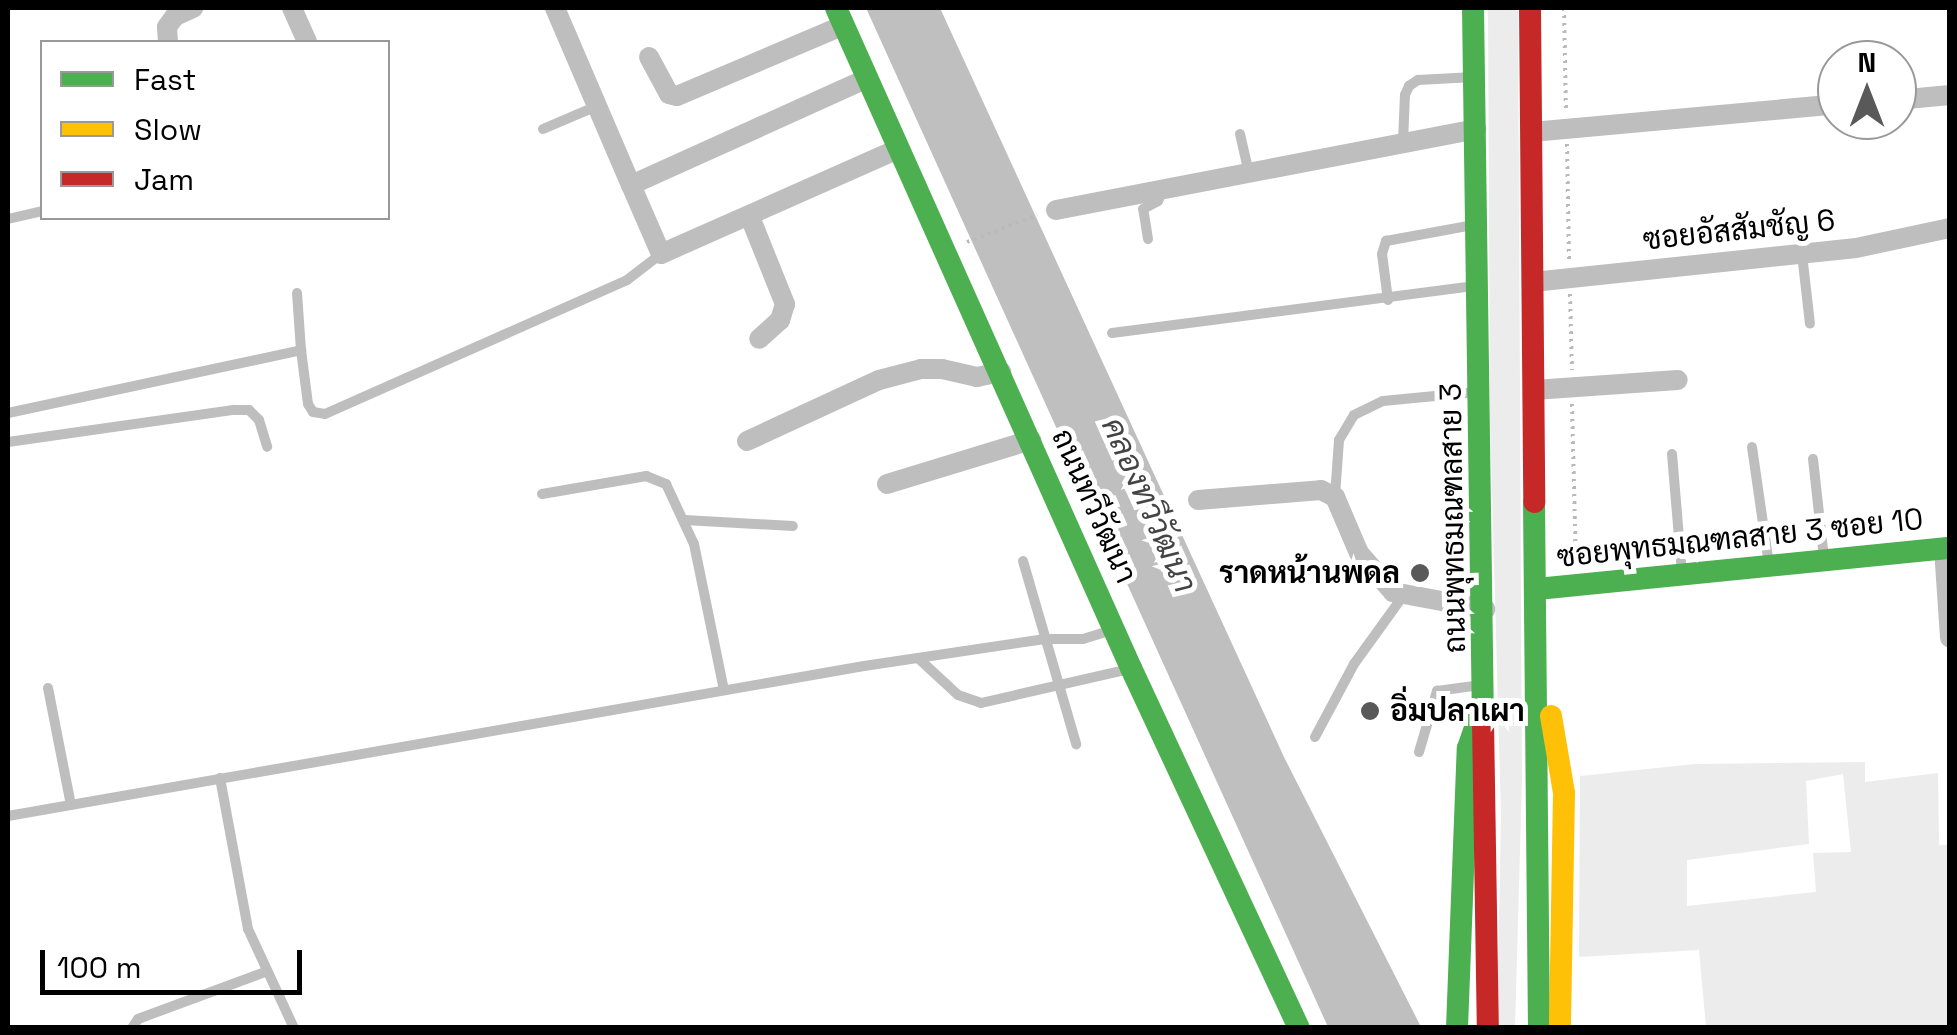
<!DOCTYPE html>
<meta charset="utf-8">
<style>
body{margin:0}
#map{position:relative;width:1957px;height:1035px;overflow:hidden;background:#fff;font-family:"Space Grotesk",Sarabun,sans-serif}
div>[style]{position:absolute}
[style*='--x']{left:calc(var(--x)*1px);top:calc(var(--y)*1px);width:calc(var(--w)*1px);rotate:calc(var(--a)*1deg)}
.green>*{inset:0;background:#ececec}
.water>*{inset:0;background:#bfbfbf}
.path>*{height:4px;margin-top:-2px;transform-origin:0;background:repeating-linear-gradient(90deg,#b9b9b9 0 2.5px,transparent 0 7.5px)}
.lane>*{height:10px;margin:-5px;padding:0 5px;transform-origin:5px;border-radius:5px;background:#bebebe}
.street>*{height:20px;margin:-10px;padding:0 10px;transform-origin:10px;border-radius:10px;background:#bebebe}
.fast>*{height:22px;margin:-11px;padding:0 11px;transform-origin:11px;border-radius:11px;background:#4caf50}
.slow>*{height:22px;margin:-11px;padding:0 11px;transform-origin:11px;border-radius:11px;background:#ffc107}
.jam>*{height:22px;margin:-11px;padding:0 11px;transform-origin:11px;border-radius:11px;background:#c62828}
.dots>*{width:28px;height:28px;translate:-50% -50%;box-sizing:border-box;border:5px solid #fff;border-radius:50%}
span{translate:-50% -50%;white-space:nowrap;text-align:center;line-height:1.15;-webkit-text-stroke:10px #fff;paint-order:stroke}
.street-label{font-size:30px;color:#000}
.poi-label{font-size:30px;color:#000;font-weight:700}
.right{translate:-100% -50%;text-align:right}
.left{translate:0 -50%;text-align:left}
.water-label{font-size:32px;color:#444;font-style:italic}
.frame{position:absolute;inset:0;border:10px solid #000;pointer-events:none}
.legend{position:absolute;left:40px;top:40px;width:350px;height:180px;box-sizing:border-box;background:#fff;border:2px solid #999;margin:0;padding:12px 18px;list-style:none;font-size:30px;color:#000}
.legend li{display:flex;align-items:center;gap:20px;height:50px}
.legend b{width:50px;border:2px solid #999}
.north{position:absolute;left:1817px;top:40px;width:100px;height:100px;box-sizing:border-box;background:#fff;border:2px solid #999;border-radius:50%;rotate:0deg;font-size:28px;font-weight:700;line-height:40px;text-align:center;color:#000}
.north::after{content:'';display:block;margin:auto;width:35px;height:45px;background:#595959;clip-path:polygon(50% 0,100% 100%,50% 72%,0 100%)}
.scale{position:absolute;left:40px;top:950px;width:262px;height:45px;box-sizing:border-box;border:5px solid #000;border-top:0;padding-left:12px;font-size:30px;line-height:35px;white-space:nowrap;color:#000;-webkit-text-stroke:8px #fff;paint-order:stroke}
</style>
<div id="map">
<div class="green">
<i style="clip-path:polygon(1488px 8px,1518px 8px,1522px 781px,1515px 1028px,1497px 1027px,1501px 814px,1490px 420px)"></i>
<i style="clip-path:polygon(evenodd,1865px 762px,1865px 782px,1938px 773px,1939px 845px,1950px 845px,1949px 1027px,1706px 1027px,1699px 950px,1579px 957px,1580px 776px,1695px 764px,1865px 762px,1843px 774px,1851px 852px,1813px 853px,1816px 892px,1687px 906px,1687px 860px,1809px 844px,1806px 781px,1843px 774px)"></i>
</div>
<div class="water">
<i style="clip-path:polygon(866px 8px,940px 8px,1284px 757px,1421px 1027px,1328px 1027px)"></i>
</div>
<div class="path">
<i style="--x:1564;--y:8;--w:102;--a:88.9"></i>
<i style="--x:1567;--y:144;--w:116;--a:89"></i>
<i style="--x:967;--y:242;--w:75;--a:-21.1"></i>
<i style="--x:1570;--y:294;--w:76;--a:88.5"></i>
<i style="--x:1572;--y:404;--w:161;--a:88.6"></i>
</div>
<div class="lane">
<i style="--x:543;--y:129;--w:59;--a:-23.1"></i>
<i style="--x:1240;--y:134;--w:39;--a:77"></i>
<i style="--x:1403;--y:142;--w:47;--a:-87.6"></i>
<i style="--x:1405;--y:95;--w:10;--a:-66"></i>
<i style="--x:1409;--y:86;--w:11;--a:-34"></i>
<i style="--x:1418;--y:80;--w:56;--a:-3.1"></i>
<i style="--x:8;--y:219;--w:35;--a:-13"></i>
<i style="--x:1148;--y:239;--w:30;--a:-99"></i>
<i style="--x:1143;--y:209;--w:17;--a:-28"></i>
<i style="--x:1158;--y:201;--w:13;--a:-67"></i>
<i style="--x:1802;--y:254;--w:70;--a:83.5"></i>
<i style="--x:297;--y:293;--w:57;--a:86"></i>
<i style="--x:1388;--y:300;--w:46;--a:-97.4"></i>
<i style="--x:1382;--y:254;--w:14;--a:-73"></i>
<i style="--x:1386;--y:241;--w:88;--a:-10.4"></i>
<i style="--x:1112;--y:333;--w:364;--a:-7.4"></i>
<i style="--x:8;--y:413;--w:300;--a:-12.1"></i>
<i style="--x:301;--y:350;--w:54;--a:82.6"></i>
<i style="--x:308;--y:404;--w:9;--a:58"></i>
<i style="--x:313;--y:412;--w:12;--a:9"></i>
<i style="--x:325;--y:414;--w:330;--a:-23.9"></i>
<i style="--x:627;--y:280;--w:43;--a:-37.4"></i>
<i style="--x:8;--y:442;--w:228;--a:-8.1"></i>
<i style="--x:234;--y:410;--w:15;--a:0"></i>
<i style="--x:249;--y:410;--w:14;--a:45"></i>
<i style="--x:259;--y:420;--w:28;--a:73"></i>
<i style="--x:1752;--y:447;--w:119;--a:81.8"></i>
<i style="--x:1672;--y:454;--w:119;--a:85.2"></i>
<i style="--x:1813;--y:459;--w:101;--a:83.7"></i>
<i style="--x:542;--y:494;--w:106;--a:-9.8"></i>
<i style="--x:646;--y:476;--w:22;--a:22"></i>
<i style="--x:666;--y:484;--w:66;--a:65"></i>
<i style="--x:694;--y:544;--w:149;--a:78.4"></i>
<i style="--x:1335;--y:496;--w:56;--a:-85.9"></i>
<i style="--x:1339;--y:440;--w:29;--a:-59"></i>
<i style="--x:1354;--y:415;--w:32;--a:-26"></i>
<i style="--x:1383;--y:401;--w:94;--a:-5.5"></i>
<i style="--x:685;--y:520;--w:108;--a:3.2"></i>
<i style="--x:1023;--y:561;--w:191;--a:73.8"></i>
<i style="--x:918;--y:658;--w:54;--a:42.8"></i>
<i style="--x:958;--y:695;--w:24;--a:19"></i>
<i style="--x:981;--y:703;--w:153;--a:-12.9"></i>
<i style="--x:48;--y:688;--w:119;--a:78.9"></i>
<i style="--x:1315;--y:737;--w:83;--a:-61.9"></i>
<i style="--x:1354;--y:664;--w:84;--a:-54.2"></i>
<i style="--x:1419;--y:752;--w:64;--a:-73.6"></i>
<i style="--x:1437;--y:691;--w:43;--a:-7.9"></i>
<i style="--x:220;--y:778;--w:154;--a:79.5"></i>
<i style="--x:248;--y:929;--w:109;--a:65.1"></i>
<i style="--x:8;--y:816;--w:869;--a:-9.94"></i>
<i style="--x:864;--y:666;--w:183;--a:-8.5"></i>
<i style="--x:1045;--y:639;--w:38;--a:0"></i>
<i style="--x:1083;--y:639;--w:28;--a:-17"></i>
<i style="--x:132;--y:1028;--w:11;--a:-56"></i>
<i style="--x:138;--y:1019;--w:135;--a:-20.3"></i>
</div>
<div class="street">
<i style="--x:292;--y:8;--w:37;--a:66"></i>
<i style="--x:555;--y:8;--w:193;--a:66.8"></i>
<i style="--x:631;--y:185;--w:260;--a:-24.3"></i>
<i style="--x:168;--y:42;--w:15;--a:-94"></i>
<i style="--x:167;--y:27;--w:14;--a:-54"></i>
<i style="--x:175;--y:16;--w:20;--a:-24"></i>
<i style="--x:649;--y:57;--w:42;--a:61.6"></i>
<i style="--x:669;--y:94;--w:8;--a:14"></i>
<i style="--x:677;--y:96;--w:181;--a:-23"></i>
<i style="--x:1897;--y:100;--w:53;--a:-5.4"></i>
<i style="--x:1532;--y:132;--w:306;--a:-5.2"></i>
<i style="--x:631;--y:185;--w:75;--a:66.5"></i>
<i style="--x:661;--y:254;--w:261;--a:-23.9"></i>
<i style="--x:1056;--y:210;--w:428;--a:-10.9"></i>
<i style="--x:750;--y:217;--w:94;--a:68.1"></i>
<i style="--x:785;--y:304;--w:17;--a:107"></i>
<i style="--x:780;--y:320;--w:28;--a:138"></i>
<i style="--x:1533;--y:282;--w:325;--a:-6"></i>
<i style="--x:1856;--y:248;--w:96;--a:-12"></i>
<i style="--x:1534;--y:390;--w:144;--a:-4"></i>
<i style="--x:747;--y:441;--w:145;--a:-24.8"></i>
<i style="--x:879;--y:380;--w:43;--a:-14.7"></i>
<i style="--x:921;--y:369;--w:21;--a:0"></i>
<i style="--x:942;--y:369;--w:36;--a:13"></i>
<i style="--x:977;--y:377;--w:25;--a:-12"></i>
<i style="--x:887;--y:484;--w:151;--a:-17"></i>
<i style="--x:1198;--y:500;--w:123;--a:-4.6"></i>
<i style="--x:1321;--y:490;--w:16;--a:27"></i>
<i style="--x:1335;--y:497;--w:61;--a:66.8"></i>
<i style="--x:1359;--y:553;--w:52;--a:48.9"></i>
<i style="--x:1393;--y:592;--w:94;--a:10.5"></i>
<i style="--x:1944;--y:549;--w:89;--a:86.1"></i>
</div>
<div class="fast">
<i style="--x:836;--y:8;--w:723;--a:65.92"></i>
<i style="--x:1131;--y:668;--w:397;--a:65"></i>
<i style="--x:1473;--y:8;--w:713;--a:89.2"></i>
<i style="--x:1534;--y:502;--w:526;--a:89.46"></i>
<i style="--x:1537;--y:589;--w:415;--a:-5.7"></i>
<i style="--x:1457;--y:1028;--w:280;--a:-87.8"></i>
<i style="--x:1468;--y:748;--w:34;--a:-71"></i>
</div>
<div class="slow">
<i style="--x:1551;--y:716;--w:78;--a:80.4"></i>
<i style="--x:1564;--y:793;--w:235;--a:91"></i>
</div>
<div class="jam">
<i style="--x:1530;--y:8;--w:494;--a:89.5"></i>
<i style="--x:1483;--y:721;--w:307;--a:89.1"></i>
</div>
<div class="dots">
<i style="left:1420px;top:573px;background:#595959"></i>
<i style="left:1370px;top:711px;background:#595959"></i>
</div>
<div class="street-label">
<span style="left:1739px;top:230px;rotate:-6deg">ซอยอัสสัมชัญ 6</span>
<span style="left:1094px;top:506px;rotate:66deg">ถนนทวีวัฒนา</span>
<span style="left:1453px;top:518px;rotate:-91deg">ถนนพุทธมณฑลสาย 3</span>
<span style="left:1740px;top:538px;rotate:-6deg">ซอยพุทธมณฑลสาย 3 ซอย 10</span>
</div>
<div class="poi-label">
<span class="right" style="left:1400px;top:573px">ราดหน้านพดล</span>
<span class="left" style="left:1390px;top:711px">อิ่มปลาเผา</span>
</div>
<div class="water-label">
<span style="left:1149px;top:505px;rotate:66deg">คลองทวีวัฒนา</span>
</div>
<div class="frame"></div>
<ul class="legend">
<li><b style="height:12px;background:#4caf50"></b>Fast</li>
<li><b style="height:12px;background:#ffc107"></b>Slow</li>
<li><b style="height:12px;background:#c62828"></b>Jam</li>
</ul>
<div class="north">N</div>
<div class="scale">100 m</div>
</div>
